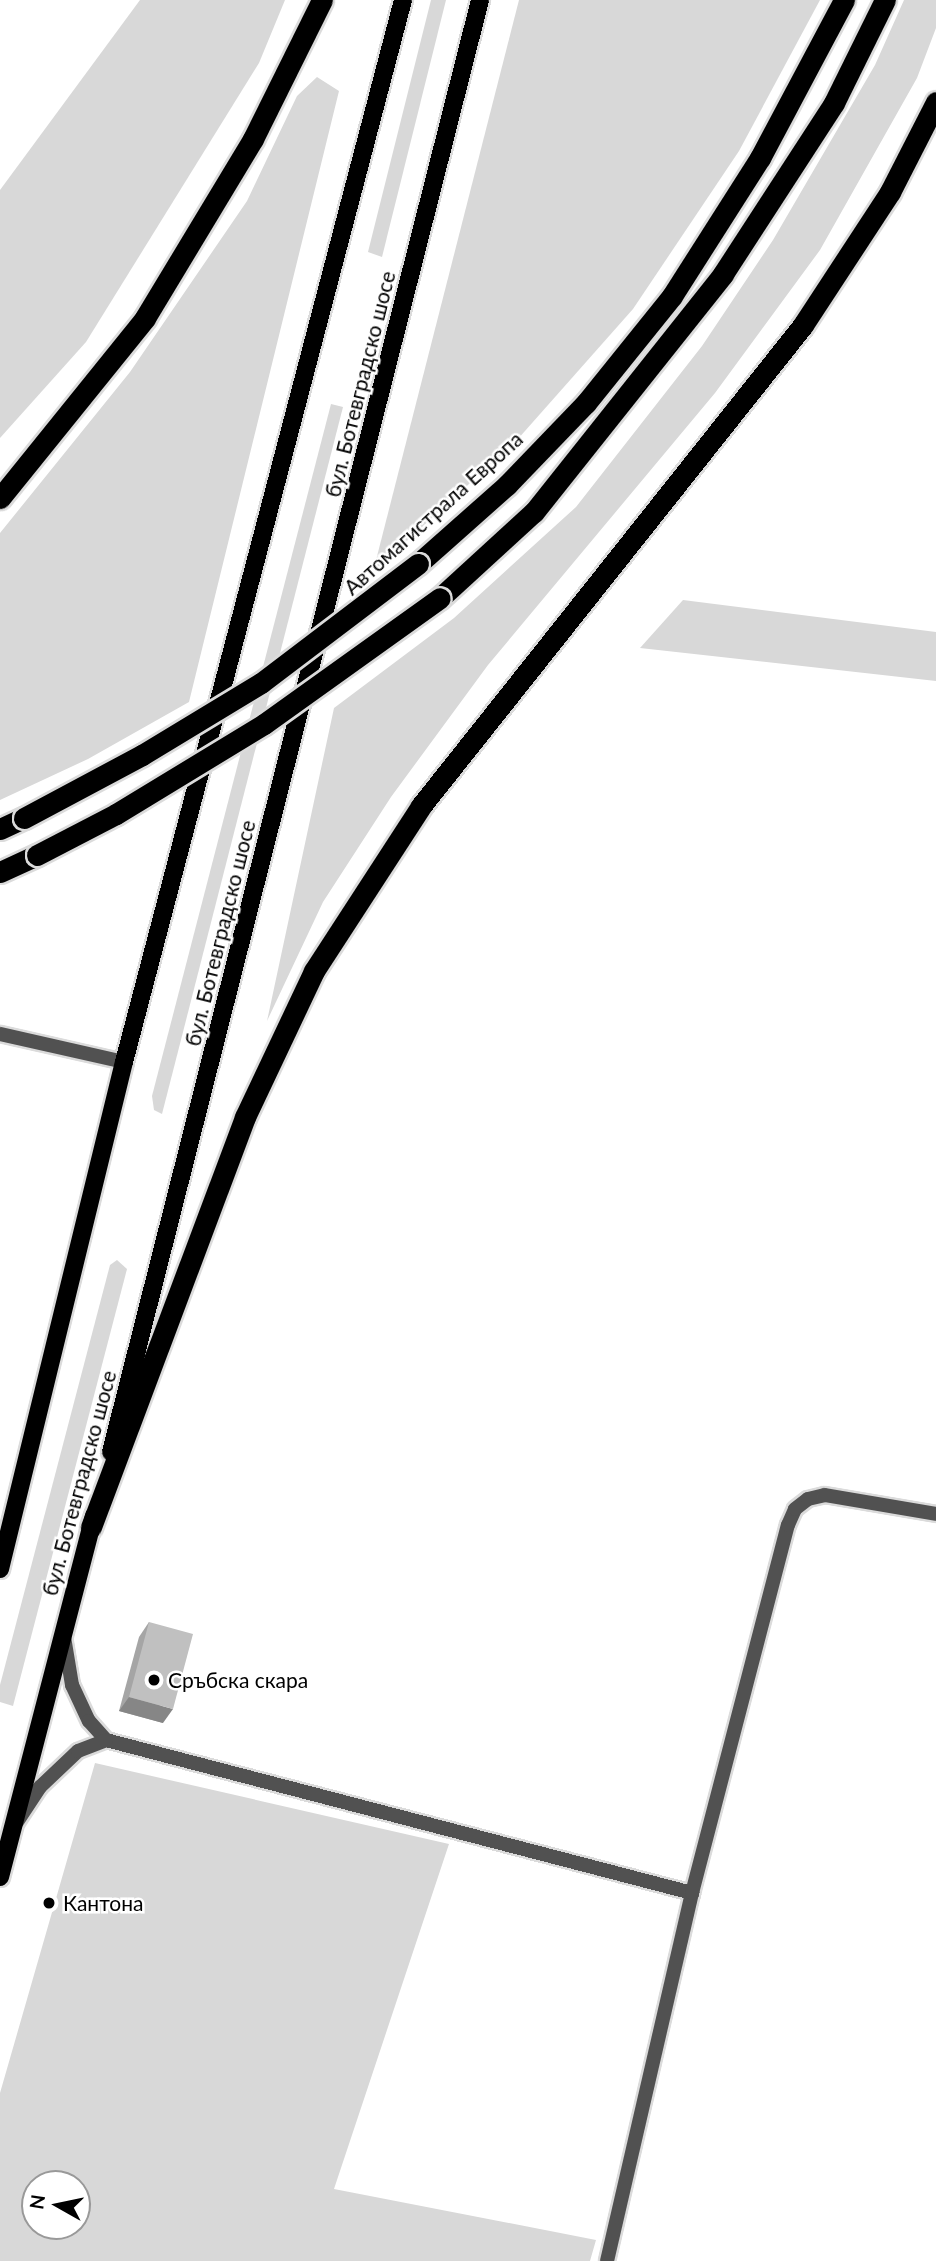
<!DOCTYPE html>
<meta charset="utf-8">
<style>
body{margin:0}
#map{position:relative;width:936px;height:2261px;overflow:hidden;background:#fff;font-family:Lato,sans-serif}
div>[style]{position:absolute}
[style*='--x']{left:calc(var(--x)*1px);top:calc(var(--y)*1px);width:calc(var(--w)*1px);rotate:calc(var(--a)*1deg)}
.green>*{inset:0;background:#d8d8d8}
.roads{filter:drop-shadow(2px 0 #dbdbdb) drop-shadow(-2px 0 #dbdbdb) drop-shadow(0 2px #dbdbdb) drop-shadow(0 -2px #dbdbdb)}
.lane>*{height:14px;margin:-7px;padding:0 7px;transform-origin:7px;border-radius:7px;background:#515151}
.primary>*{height:18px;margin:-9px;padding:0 9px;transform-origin:9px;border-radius:9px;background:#000}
.highway>*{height:21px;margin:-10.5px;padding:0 10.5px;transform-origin:10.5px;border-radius:10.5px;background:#000}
.bridges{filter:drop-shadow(2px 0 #dbdbdb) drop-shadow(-2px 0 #dbdbdb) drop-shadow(0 2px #dbdbdb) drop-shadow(0 -2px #dbdbdb)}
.highway-bridge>*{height:21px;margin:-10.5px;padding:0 10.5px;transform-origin:10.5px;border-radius:10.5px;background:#000}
.wall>*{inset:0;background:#a5a5a5}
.shaded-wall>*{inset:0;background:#868686}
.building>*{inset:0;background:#c0c0c0}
.dots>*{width:19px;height:19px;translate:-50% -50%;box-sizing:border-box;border:4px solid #fff;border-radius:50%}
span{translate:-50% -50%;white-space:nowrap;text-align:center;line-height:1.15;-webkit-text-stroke:5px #fff;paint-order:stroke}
.street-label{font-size:21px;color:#000}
.poi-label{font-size:21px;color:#000}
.left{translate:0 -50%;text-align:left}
.north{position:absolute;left:21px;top:2170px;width:70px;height:70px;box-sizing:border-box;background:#fff;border:2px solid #999;border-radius:50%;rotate:279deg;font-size:19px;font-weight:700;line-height:28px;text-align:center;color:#000}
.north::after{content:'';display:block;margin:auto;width:24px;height:32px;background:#000;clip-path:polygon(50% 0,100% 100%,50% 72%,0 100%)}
</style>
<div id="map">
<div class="green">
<i style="clip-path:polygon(140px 0,285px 0,259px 63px,86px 342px,0 438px,0 190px)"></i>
<i style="clip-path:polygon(431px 0,446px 0,382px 257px,368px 252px)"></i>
<i style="clip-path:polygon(519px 0,820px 0,739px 151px,633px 309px,517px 440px,373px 572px)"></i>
<i style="clip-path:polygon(904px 0,936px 0,936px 28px,917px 78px,820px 250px,715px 393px,488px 665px,391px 797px,323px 902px,267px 1021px,334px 708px,454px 618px,576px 507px,702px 346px,773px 240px,875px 65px)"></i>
<i style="clip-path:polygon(317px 77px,339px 91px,189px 702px,88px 759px,0 800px,0 533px,130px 372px,247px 201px,297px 96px)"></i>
<i style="clip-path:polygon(331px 404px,343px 407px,162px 1114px,154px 1110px,152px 1096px)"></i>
<i style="clip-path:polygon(683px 600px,936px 632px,936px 681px,640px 648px)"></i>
<i style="clip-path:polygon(117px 1260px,127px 1269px,13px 1706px,0 1702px,0 1685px,110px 1265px)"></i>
<i style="clip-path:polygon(evenodd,95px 1763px,449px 1844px,334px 2189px,596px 2240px,590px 2261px,0 2261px,0 2093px,95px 1763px,35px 2184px,77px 2184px,77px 2226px,35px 2226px,35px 2184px)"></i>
</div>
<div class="roads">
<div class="lane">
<i style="--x:0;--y:1034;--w:127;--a:12.7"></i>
<i style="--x:64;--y:1637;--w:49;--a:80.5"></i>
<i style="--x:72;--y:1685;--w:40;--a:65"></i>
<i style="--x:89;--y:1721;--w:25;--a:48"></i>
<i style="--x:106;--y:1740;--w:606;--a:14.63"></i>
<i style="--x:17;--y:1822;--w:42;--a:-56.7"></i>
<i style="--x:40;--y:1787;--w:52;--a:-43.5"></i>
<i style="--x:78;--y:1751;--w:30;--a:-21"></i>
<i style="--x:607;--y:2261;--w:378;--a:-77"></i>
<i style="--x:692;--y:1893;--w:380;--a:-75.4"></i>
<i style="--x:788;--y:1525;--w:17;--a:-66"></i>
<i style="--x:795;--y:1509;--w:16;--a:-38"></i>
<i style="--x:808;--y:1499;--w:17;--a:-13"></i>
<i style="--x:825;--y:1495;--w:113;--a:9.7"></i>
</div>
<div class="primary">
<i style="--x:111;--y:1452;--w:1498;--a:-75.74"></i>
<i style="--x:0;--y:1569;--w:522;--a:-76.26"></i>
<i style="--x:124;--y:1062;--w:1098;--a:-75.28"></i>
<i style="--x:0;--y:1877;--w:373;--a:-75.4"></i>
</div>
<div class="highway">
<i style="--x:0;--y:498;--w:231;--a:-51.1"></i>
<i style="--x:145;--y:318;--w:209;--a:-58.9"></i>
<i style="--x:253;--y:139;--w:155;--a:-63.6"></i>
<i style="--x:418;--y:564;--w:119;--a:-41.6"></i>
<i style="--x:507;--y:485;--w:114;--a:-46.1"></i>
<i style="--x:586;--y:403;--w:137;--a:-51.2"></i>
<i style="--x:672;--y:296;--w:164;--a:-57.5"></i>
<i style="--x:760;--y:158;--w:179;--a:-62"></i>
<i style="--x:440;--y:598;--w:127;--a:-42.5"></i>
<i style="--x:534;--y:512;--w:304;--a:-51.5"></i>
<i style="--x:723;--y:274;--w:204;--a:-57"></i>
<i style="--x:834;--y:103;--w:115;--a:-63.7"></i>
<i style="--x:0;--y:829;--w:26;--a:-25"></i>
<i style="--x:0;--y:872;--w:41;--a:-24.7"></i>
<i style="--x:91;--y:1527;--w:438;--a:-69.4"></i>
<i style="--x:245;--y:1117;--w:161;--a:-64.7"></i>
<i style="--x:314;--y:971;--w:197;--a:-57"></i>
<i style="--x:421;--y:806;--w:614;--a:-51.54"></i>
<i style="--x:803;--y:325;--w:159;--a:-56.8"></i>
<i style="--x:890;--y:192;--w:101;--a:-62.9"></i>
</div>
</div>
<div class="bridges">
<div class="highway-bridge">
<i style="--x:24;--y:818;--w:134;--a:-28.1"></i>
<i style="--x:142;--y:755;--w:139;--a:-31.2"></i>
<i style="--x:261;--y:683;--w:197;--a:-37.2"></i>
<i style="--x:37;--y:855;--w:89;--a:-27.4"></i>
<i style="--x:116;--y:814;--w:173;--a:-31.3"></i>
<i style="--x:264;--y:724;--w:216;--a:-35.6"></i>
</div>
</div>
<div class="wall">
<i style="clip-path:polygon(149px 1622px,163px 1723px,119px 1711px,139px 1637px)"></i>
</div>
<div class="shaded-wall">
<i style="clip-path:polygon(129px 1697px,173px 1709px,163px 1723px,119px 1711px)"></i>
</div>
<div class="building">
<i style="clip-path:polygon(149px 1622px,193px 1634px,173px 1709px,129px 1697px)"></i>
</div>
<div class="dots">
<i style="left:154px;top:1680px;background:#000"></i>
<i style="left:49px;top:1903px;background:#000"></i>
</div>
<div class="street-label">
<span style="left:360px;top:384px;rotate:-76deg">бул. Ботевградско шосе</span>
<span style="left:433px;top:513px;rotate:-42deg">Автомагистрала Европа</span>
<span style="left:220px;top:933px;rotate:-76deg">бул. Ботевградско шосе</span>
<span style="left:79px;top:1483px;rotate:-75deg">бул. Ботевградско шосе</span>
</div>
<div class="poi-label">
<span class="left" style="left:168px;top:1680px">Сръбска скара</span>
<span class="left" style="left:63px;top:1903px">Кантона</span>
</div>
<div class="north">N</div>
</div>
